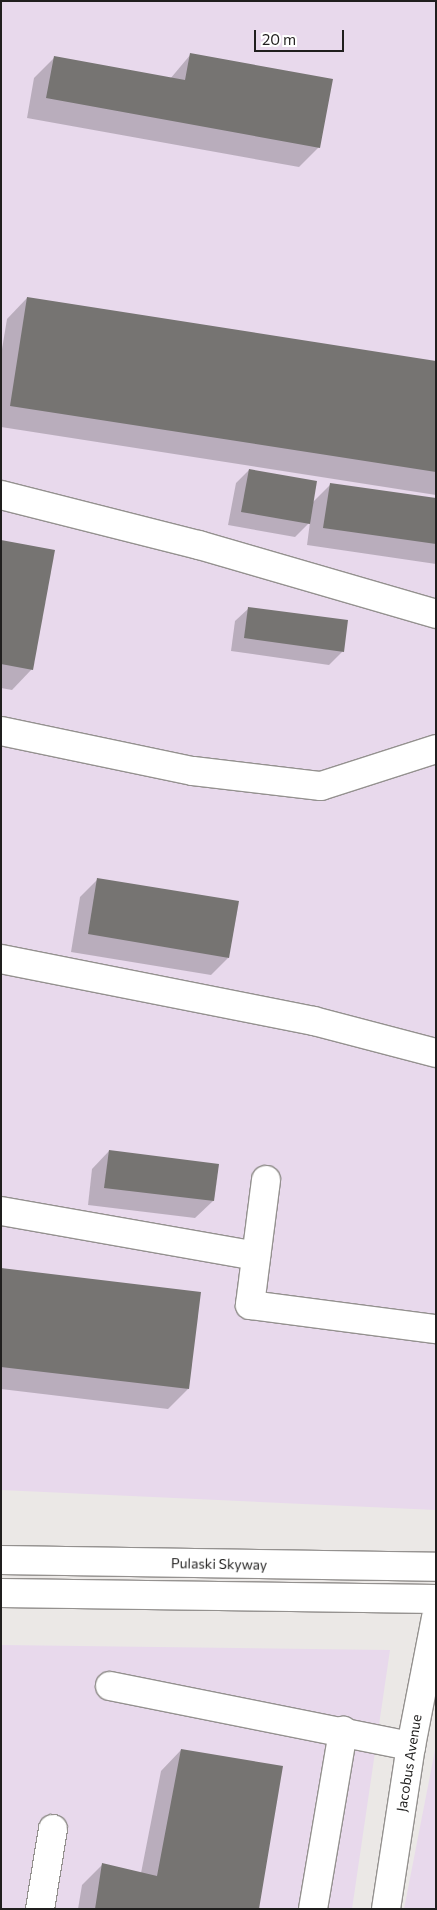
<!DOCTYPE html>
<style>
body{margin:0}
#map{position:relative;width:437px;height:1910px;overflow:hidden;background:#ebe8e6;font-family:Commissioner,sans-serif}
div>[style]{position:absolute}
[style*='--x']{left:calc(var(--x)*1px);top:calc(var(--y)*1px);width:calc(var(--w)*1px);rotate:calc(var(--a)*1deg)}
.industrial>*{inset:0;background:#e8d9ec}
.shadow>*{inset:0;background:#0003}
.building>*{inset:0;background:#767472}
.roads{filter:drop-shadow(1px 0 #94918f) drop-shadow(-1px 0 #94918f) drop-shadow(0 1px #94918f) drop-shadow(0 -1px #94918f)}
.minor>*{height:28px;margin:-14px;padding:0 14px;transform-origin:14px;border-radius:14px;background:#fff}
.highway>*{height:28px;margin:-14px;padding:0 14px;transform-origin:14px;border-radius:14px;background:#fff}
span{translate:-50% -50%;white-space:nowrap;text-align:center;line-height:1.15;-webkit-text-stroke:4px #fff;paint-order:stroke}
.street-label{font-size:14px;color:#201f1e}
.frame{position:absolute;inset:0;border:2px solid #201f1e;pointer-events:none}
.scale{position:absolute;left:254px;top:30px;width:90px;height:22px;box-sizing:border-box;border:2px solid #201f1e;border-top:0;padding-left:6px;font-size:15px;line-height:18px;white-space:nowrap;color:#201f1e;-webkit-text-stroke:4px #fff;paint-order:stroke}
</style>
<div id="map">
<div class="industrial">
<i style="clip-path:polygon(1px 1px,436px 1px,436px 1510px,1px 1490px)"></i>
<i style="clip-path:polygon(1px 1645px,390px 1650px,352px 1909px,1px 1909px)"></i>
<i style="clip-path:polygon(436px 1745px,436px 1909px,404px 1909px)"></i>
</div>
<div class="shadow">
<i style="clip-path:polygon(191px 54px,319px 147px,299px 167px,27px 118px,34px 78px,54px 58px,170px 79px)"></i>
<i style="clip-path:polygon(27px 298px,436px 362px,436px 495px,1px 427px,1px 355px,7px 319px)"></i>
<i style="clip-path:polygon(249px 470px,312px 503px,331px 484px,436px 499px,436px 564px,307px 545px,310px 522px,295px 537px,228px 525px,236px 483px)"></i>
<i style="clip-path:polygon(1px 542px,32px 669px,12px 690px,1px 688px)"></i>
<i style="clip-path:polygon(249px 608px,343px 651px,329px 665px,231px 651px,235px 621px)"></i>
<i style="clip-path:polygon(98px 879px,228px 958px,211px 975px,71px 952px,80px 897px)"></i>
<i style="clip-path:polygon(109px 1151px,217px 1165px,213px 1201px,195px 1218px,88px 1205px,92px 1169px)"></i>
<i style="clip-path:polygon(1px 1269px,188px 1389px,168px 1409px,1px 1389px)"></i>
<i style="clip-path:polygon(181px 1750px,257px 1909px,78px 1909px,82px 1885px,102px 1865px,141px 1873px,161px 1771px)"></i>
</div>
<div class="building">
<i style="clip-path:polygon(190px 53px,333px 79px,320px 148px,46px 98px,54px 56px,185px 80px)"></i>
<i style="clip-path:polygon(27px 297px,436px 361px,436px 472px,10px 406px)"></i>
<i style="clip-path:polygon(249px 469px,317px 481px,310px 524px,241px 512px)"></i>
<i style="clip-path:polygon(330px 483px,436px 498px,436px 544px,323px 528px)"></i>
<i style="clip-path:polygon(1px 540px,55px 550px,33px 670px,1px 664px)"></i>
<i style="clip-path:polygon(248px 607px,348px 620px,344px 652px,244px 638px)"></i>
<i style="clip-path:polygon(97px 878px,239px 901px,229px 958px,88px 934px)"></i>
<i style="clip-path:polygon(109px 1150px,219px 1164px,214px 1201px,104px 1188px)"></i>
<i style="clip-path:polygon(1px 1268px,201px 1292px,189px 1389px,1px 1367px)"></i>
<i style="clip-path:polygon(181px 1749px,283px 1766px,259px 1909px,95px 1909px,102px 1863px,157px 1876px)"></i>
</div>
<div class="roads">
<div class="minor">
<i style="--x:1;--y:495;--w:204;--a:14.2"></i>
<i style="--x:199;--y:545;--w:247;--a:16.2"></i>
<i style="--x:1;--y:731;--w:196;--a:11.8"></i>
<i style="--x:193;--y:771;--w:129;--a:6.7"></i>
<i style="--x:321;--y:786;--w:121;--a:-17.8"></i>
<i style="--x:1;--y:959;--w:319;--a:11.2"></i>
<i style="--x:314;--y:1021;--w:126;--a:14.7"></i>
<i style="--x:266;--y:1180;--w:126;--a:97.3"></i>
<i style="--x:250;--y:1305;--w:188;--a:7.4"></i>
<i style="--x:1;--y:1211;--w:259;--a:10"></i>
<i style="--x:110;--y:1686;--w:307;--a:11.3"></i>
<i style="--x:40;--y:1909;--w:81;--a:-80.8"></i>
<i style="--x:313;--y:1909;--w:181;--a:-80.4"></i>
<i style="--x:386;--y:1909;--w:165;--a:-81.3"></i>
<i style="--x:411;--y:1746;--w:131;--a:-79"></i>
</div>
<div class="highway">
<i style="--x:1;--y:1560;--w:435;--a:0.9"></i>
<i style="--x:1;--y:1593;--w:435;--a:0.8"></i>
</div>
</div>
<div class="street-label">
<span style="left:219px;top:1564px;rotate:1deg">Pulaski Skyway</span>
<span style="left:409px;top:1763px;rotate:-81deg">Jacobus Avenue</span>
</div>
<div class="frame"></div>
<div class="scale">20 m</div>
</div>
